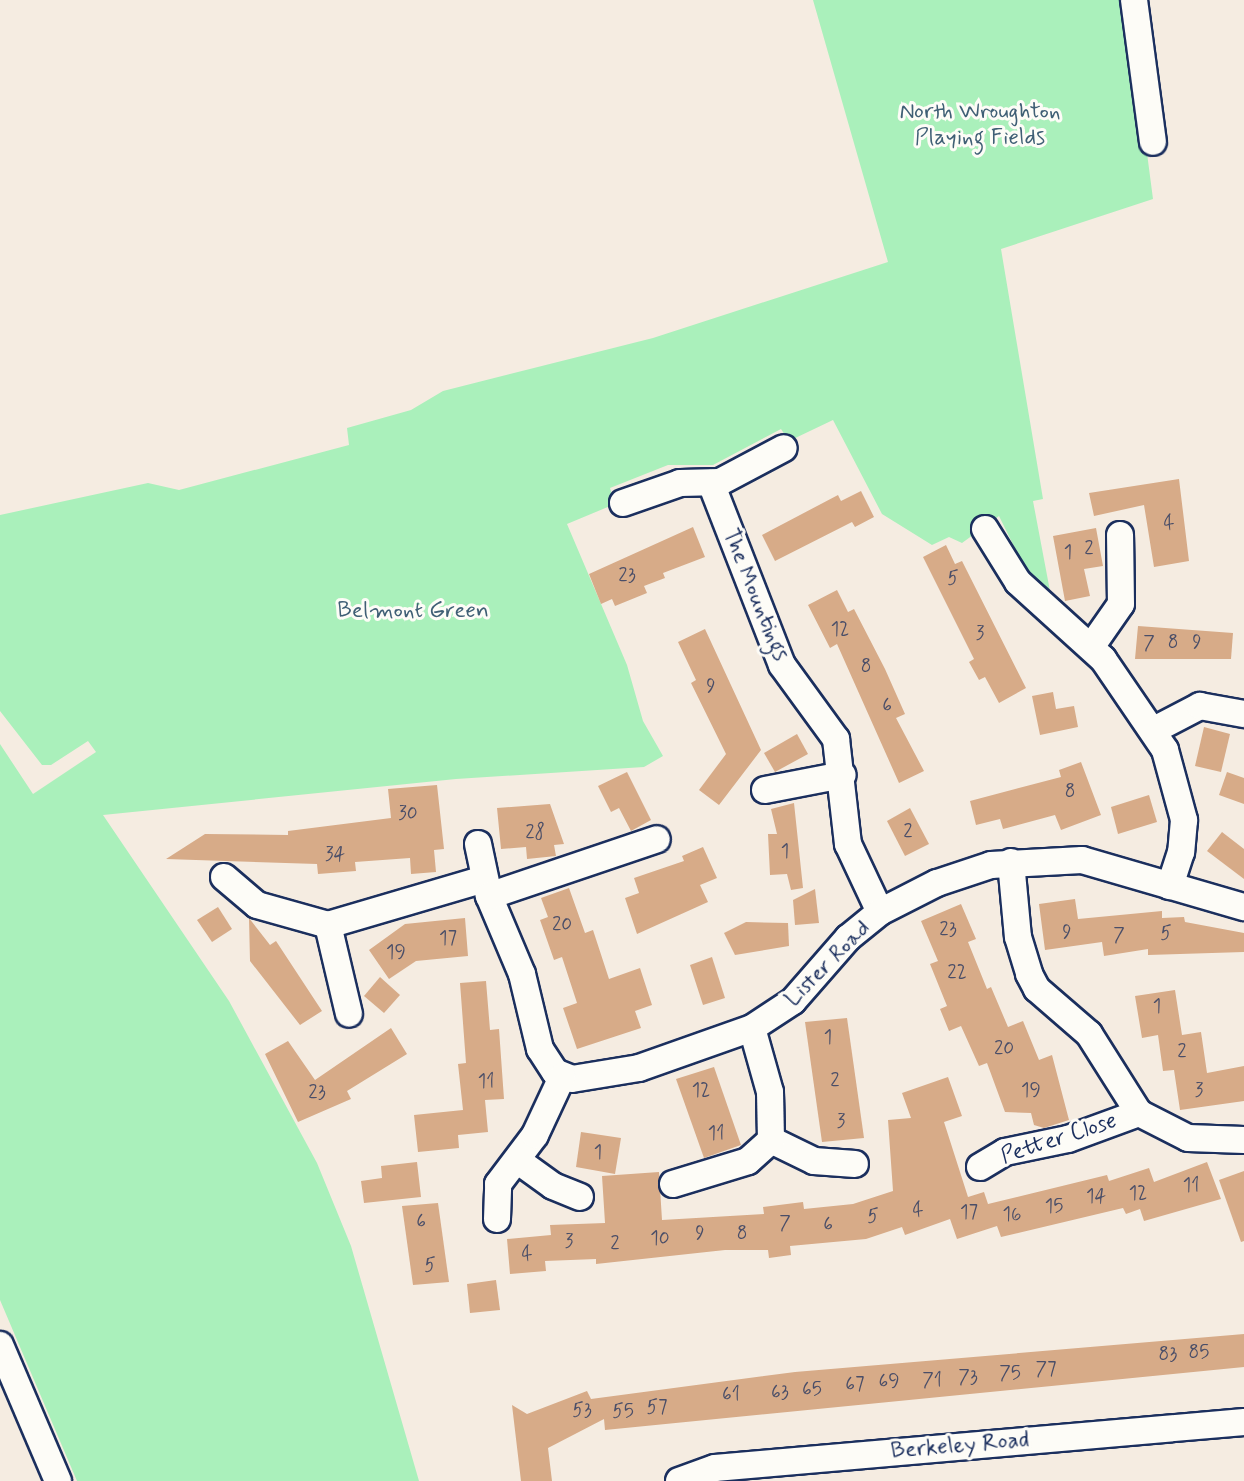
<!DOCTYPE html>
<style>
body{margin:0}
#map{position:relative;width:1244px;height:1481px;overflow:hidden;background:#f5ece1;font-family:Mynerve,sans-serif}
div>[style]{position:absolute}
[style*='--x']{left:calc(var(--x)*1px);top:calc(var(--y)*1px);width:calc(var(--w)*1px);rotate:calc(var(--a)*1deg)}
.green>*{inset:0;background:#aaf0bb}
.building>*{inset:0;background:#d7ab88}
.roads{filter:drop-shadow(2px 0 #1b2f5e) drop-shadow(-2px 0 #1b2f5e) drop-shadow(0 2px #1b2f5e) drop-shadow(0 -2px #1b2f5e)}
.minor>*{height:26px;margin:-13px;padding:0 13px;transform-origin:13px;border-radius:13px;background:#fdfcf7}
span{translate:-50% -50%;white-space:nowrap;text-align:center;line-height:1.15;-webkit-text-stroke:6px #fdfcf7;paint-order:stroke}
.number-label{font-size:19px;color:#4a4e68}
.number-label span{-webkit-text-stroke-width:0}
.park-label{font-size:23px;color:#3f5f75}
.street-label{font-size:23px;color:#1b2f5e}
</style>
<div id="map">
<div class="green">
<i style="clip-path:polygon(813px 0,1127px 0,1153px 199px,1001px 249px,1043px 499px,1033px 501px,1050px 591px,1045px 597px,1035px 589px,999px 516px,962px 543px,949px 537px,932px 545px,882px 514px,833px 420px,789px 441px,781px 429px,713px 465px,668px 465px,610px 488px,615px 504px,567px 524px,627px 665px,643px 721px,663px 756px,644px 767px,456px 779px,103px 815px,229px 1001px,317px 1163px,351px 1246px,419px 1481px,77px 1481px,0 1300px,0 744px,33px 794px,96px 752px,88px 741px,51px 765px,42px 765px,0 711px,0 515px,148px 483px,179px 490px,349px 445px,347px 428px,411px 410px,443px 391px,653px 338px,888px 262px)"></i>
</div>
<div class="building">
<i style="clip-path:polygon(1179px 479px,1189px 561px,1154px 567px,1144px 505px,1094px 516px,1089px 493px)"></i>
<i style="clip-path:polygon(861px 491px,874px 517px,855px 527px,852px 522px,775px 561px,762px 535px,838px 495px,841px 501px)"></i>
<i style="clip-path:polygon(693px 527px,705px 557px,663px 573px,665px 578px,644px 586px,647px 593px,615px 606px,612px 599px,601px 604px,589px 574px)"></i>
<i style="clip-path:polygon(1096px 528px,1103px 566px,1084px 569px,1090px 596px,1065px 601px,1053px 536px)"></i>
<i style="clip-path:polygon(946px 545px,955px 564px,962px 561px,1026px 688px,999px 703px,985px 677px,979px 680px,969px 662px,974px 659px,923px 557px)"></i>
<i style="clip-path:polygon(837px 590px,848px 612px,854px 609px,885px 669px,905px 714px,896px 718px,924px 771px,899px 783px,837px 644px,830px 648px,808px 605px)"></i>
<i style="clip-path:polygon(1138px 626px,1233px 633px,1231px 659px,1135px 659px)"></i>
<i style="clip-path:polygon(705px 629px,761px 750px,719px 805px,699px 790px,726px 754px,691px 683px,696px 680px,678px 642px)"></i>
<i style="clip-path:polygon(1053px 692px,1056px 709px,1074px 706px,1078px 727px,1040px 735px,1032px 696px)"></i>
<i style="clip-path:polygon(1204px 727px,1230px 734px,1221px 772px,1195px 766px)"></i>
<i style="clip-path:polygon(797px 734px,808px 754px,775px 772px,764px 753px)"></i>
<i style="clip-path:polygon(1081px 762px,1101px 815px,1061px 830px,1055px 815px,1003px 829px,1000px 819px,976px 825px,970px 801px,1061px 777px,1059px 770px)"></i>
<i style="clip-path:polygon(627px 772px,651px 820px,631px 831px,619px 808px,611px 812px,598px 786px)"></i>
<i style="clip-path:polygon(1227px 772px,1244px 778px,1244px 804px,1219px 795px)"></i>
<i style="clip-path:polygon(437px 785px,444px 849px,434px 850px,436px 872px,411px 874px,410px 858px,355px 862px,356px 871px,318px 874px,317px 864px,166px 859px,205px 834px,288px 835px,288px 831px,391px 818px,388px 789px)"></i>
<i style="clip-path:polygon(1149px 795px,1157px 822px,1118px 834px,1111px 807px)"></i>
<i style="clip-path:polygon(794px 803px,803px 888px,791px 890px,787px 874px,770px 875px,768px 834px,777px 834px,771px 809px)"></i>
<i style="clip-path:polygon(550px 804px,564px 844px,554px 845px,556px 856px,527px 859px,526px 847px,501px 849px,497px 808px)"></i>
<i style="clip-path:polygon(910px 808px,929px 844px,905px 856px,887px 821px)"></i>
<i style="clip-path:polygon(1222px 832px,1244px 849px,1244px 879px,1207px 851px)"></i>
<i style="clip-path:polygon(703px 847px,717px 878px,700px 885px,708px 902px,637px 934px,625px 898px,639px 893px,634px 878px,684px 861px,682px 856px)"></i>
<i style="clip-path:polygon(569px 888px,585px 933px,593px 930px,609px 979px,640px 968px,652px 1005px,635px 1011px,641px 1028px,577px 1049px,563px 1008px,577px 1003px,562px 957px,554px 960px,540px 920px,548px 917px,541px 898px)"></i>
<i style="clip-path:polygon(815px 889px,819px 923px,795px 925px,793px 900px)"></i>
<i style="clip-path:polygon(1075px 899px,1078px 919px,1162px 911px,1162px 918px,1184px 917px,1185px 922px,1244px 933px,1244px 952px,1148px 955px,1148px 949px,1104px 956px,1102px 942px,1045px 950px,1039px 904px)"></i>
<i style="clip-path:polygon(961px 904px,976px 939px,968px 942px,987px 989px,991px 987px,1008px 1027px,1023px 1021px,1039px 1060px,1052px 1055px,1069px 1120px,1044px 1128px,1034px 1125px,1031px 1113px,1005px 1112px,987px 1063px,979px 1066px,961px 1026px,949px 1031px,940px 1009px,947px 1006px,930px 964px,938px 961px,921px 921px)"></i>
<i style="clip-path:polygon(218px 907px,232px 929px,212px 942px,197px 920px)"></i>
<i style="clip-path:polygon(249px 918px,270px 945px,276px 941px,322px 1011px,300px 1025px,250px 961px)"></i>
<i style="clip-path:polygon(465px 918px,468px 956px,416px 961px,389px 979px,369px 950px,405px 924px)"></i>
<i style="clip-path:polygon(746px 922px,788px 923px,789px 946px,735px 955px,724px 933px)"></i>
<i style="clip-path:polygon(712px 957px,725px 998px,703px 1005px,690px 965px)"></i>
<i style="clip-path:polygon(380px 977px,400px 995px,384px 1013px,364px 996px)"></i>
<i style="clip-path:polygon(486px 981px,490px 1030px,499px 1029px,504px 1099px,485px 1100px,488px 1132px,458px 1135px,459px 1148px,418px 1152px,414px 1115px,463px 1110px,458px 1064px,466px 1063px,460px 983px)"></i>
<i style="clip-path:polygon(1175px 990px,1182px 1035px,1201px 1032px,1207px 1073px,1244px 1066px,1244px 1101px,1180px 1110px,1174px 1070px,1163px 1071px,1158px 1035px,1142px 1038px,1135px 996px)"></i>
<i style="clip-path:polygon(847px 1018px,864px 1138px,822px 1142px,805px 1022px)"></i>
<i style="clip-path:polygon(391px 1028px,407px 1054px,347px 1091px,351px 1099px,298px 1122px,265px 1054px,288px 1041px,315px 1080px)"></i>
<i style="clip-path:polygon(714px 1067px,741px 1145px,704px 1158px,676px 1079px)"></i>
<i style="clip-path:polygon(948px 1077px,962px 1116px,944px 1122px,968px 1197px,984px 1192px,988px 1204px,1107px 1175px,1109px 1181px,1149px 1168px,1154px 1182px,1207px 1162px,1221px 1199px,1144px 1221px,1140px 1209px,1126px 1214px,1123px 1208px,1001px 1237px,997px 1226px,957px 1239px,950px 1219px,905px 1235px,902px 1227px,866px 1239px,790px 1246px,791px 1255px,769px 1258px,768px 1250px,725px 1250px,596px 1264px,596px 1259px,545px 1261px,546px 1271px,510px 1274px,507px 1239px,551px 1235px,550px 1225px,605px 1223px,602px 1176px,659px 1172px,662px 1220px,764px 1214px,763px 1207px,803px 1202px,804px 1209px,853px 1204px,893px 1191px,888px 1120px,911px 1118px,902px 1093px)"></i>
<i style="clip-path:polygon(581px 1132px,621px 1138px,615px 1174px,576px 1167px)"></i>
<i style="clip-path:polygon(417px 1162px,421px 1197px,364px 1203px,361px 1181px,382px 1178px,381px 1166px)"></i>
<i style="clip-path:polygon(1244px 1171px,1244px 1241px,1241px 1242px,1219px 1180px)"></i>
<i style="clip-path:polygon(438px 1203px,449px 1282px,413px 1285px,402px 1206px)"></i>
<i style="clip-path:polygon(496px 1280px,500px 1310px,470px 1313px,467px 1284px)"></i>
<i style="clip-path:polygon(1244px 1334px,1244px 1367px,605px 1430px,604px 1419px,548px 1448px,552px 1481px,521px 1481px,512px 1405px,527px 1414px,587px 1391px,591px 1399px,795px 1372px)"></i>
</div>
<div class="roads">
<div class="minor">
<i style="--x:1134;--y:0;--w:143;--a:82.4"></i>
<i style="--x:711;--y:483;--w:195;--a:68.7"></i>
<i style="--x:782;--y:665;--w:92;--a:53.9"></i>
<i style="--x:836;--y:739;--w:106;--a:83.5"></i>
<i style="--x:848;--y:844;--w:75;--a:64.8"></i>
<i style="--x:623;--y:503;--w:60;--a:-19.3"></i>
<i style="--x:680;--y:483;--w:40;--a:-1.4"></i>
<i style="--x:720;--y:482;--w:72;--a:-28"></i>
<i style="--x:985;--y:529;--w:62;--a:58.1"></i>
<i style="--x:1018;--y:582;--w:115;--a:42.2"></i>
<i style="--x:1103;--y:659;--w:110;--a:55.7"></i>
<i style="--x:1165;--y:750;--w:73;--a:74.8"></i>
<i style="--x:1184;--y:820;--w:32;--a:95"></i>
<i style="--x:1181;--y:852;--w:36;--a:108"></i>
<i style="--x:1091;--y:647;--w:52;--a:-55.1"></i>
<i style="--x:1121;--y:604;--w:69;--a:-90.8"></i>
<i style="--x:1154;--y:730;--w:52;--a:-27.6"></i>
<i style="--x:1200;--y:706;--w:45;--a:10.3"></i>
<i style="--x:765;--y:790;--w:79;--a:-10.9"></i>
<i style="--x:478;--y:844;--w:53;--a:78.1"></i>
<i style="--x:489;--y:896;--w:85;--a:67.1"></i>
<i style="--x:522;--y:974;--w:77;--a:76.5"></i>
<i style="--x:540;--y:1049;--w:27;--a:57"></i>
<i style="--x:555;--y:1072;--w:18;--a:22"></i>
<i style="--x:572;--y:1079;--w:68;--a:-9.3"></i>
<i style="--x:639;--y:1068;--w:120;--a:-19.5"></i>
<i style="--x:752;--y:1028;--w:49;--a:-33.4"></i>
<i style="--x:793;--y:1001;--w:84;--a:-48.9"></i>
<i style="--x:848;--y:938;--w:41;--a:-39.1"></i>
<i style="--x:880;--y:912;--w:64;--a:-27"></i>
<i style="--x:937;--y:883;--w:57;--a:-18.4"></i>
<i style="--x:991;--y:865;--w:91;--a:-3.1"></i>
<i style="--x:1082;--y:860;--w:169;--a:16.2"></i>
<i style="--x:1011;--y:862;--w:75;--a:84.7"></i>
<i style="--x:1018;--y:937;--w:39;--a:73"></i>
<i style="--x:1029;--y:974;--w:17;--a:62"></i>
<i style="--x:1037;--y:989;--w:69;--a:40.9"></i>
<i style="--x:1089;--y:1034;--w:93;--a:57.7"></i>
<i style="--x:1139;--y:1113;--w:55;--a:27"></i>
<i style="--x:1188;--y:1138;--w:56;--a:2"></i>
<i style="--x:224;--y:877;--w:43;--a:40.3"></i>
<i style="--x:257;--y:905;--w:74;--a:15.7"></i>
<i style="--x:328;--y:925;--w:163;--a:-16.4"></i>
<i style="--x:489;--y:896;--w:177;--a:-18.7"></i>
<i style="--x:328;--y:925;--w:91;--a:76.7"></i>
<i style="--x:771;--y:1140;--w:48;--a:26"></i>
<i style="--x:814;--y:1161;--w:41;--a:4.2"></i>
<i style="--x:517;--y:1160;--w:44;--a:35.8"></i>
<i style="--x:553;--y:1186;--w:29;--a:22"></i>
<i style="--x:980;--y:1167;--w:29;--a:-31"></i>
<i style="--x:1005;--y:1152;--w:64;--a:-11.7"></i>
<i style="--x:1068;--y:1139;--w:76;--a:-20.1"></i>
<i style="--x:673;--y:1184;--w:78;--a:-17"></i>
<i style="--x:748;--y:1161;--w:31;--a:-42"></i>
<i style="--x:771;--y:1140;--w:48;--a:-91.2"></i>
<i style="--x:770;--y:1092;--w:66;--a:-105.7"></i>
<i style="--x:497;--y:1219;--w:35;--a:-88"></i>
<i style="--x:498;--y:1184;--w:61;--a:-52.9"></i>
<i style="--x:535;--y:1135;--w:64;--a:-65"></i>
<i style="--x:0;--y:1345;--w:148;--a:66.9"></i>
<i style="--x:679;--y:1481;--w:38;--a:-20"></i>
<i style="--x:715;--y:1468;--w:531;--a:-4.97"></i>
</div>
</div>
<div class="number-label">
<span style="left:1169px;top:524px">4</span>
<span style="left:1089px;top:549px">2</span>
<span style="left:1068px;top:553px">1</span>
<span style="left:627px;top:576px">23</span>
<span style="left:953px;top:579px">5</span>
<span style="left:840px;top:630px">12</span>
<span style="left:980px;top:634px">3</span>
<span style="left:1173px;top:643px">8</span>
<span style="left:1197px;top:643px">9</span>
<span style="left:1149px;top:644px">7</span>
<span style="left:866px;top:667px">8</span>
<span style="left:711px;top:687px">9</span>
<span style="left:887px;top:706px">6</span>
<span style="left:1070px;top:792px">8</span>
<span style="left:408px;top:814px">30</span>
<span style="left:908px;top:832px">2</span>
<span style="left:535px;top:833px">28</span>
<span style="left:785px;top:852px">1</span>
<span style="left:335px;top:855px">34</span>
<span style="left:562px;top:925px">20</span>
<span style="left:948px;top:930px">23</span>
<span style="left:1067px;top:933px">9</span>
<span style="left:1166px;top:934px">5</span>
<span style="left:1119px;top:936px">7</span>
<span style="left:448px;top:939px">17</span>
<span style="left:396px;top:953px">19</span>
<span style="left:957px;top:973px">22</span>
<span style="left:1157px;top:1007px">1</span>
<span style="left:828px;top:1038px">1</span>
<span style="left:1004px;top:1049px">20</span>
<span style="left:1182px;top:1052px">2</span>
<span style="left:835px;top:1081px">2</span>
<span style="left:486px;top:1082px">11</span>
<span style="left:701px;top:1091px">12</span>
<span style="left:1031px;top:1091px">19</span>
<span style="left:1199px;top:1091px">3</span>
<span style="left:317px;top:1093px">23</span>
<span style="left:841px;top:1122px">3</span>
<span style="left:716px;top:1134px">11</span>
<span style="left:598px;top:1153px">1</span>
<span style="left:1191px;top:1186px">11</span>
<span style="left:1138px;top:1194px">12</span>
<span style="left:1096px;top:1197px">14</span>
<span style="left:1054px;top:1207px">15</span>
<span style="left:918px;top:1211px">4</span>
<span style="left:969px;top:1213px">17</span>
<span style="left:1012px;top:1215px">16</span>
<span style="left:873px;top:1217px">5</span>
<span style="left:421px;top:1222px">6</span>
<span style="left:785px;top:1224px">7</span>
<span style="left:828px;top:1225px">6</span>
<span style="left:700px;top:1234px">9</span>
<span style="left:742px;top:1234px">8</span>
<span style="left:660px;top:1239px">10</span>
<span style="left:569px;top:1242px">3</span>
<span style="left:615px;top:1244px">2</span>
<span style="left:527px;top:1255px">4</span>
<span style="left:430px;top:1266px">5</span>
<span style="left:1199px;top:1353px">85</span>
<span style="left:1168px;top:1355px">83</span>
<span style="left:1046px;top:1370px">77</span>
<span style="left:1010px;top:1374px">75</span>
<span style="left:968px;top:1378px">73</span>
<span style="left:932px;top:1381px">71</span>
<span style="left:889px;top:1382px">69</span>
<span style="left:855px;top:1385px">67</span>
<span style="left:812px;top:1390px">65</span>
<span style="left:780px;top:1393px">63</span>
<span style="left:731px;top:1395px">61</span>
<span style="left:657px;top:1408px">57</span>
<span style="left:582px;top:1411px">53</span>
<span style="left:623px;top:1412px">55</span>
</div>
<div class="park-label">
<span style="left:980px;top:125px">North Wroughton<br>Playing Fields</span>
<span style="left:413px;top:611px">Belmont Green</span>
</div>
<div class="street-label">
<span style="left:755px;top:595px;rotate:68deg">The Mountings</span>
<span style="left:828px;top:964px;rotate:-45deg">Lister Road</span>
<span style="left:1059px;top:1139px;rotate:-18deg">Petter Close</span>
<span style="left:960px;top:1446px;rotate:-5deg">Berkeley Road</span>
</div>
</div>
